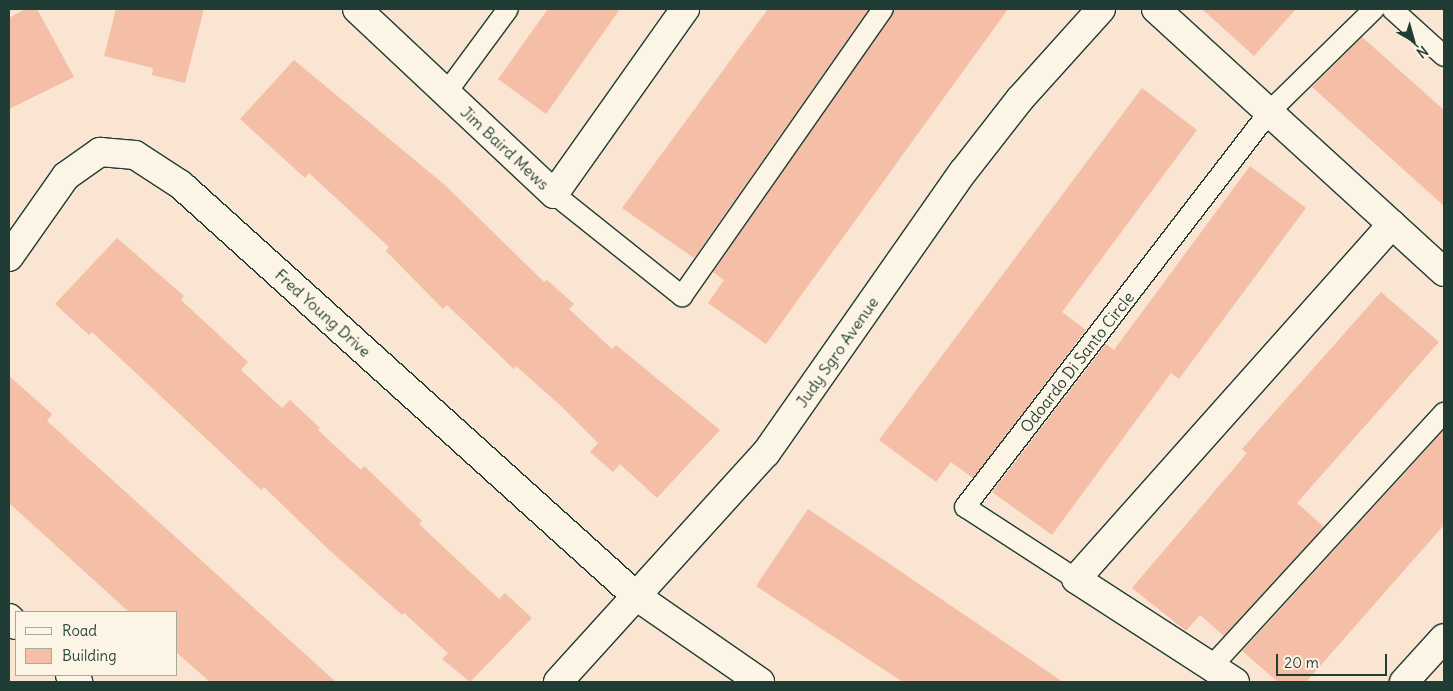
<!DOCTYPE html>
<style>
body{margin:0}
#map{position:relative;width:1453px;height:691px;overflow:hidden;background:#fae4d2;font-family:Delius,sans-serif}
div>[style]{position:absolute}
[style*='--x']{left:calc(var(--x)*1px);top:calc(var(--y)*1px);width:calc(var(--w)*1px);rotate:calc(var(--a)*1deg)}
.building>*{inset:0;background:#f4bea7}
.roads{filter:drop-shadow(1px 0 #1f3d34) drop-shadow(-1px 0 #1f3d34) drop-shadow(0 1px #1f3d34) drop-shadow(0 -1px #1f3d34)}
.lane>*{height:20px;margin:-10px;padding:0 10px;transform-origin:10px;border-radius:10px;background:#fcf5e5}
.street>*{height:28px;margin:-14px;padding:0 14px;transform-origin:14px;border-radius:14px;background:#fcf5e5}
span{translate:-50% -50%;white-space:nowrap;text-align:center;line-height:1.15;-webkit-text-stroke:4px #fcf5e5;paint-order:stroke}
.street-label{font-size:16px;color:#1f3d34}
.frame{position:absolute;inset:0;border:10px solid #1f3d34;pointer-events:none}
.legend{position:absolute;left:15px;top:611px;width:162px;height:65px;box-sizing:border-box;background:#fcf5e5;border:1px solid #a4ab9e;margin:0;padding:6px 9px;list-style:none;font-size:15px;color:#1f3d34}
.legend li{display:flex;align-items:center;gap:10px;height:25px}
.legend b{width:25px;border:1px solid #a4ab9e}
.north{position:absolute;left:1388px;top:15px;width:50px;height:50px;-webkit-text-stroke:4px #fcf5e5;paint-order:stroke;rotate:142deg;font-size:14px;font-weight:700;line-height:20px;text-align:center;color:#1f3d34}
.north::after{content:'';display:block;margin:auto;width:18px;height:22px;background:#1f3d34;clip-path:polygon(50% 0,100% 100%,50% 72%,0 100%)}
.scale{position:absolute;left:1276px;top:654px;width:111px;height:22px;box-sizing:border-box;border:2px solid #1f3d34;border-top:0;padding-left:6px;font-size:15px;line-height:18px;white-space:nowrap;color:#1f3d34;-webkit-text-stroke:4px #fcf5e5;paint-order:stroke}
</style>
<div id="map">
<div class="building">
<i style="clip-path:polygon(25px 9px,37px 9px,74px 77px,9px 109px,9px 18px)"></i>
<i style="clip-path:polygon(116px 9px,204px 9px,185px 83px,152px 75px,153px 68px,104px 56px)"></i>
<i style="clip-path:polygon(548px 9px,620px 9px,546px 114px,498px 79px)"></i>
<i style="clip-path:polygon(768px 9px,869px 9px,694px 258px,622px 208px)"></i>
<i style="clip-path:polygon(895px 9px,1008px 9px,766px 344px,708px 303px,724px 280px,713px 272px)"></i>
<i style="clip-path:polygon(1202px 9px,1296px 9px,1254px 56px)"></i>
<i style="clip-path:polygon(1362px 37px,1444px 110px,1444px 206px,1312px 87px)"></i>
<i style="clip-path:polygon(294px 60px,446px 186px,544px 282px,547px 280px,574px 304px,569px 309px,612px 349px,616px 345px,720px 430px,657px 498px,620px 464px,613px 472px,590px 452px,598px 443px,561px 406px,516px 366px,514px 369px,447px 305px,443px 309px,386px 251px,389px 247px,309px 173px,305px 178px,240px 119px)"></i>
<i style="clip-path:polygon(1142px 88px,1197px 130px,1062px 312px,1086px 330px,973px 478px,951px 462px,936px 482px,879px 440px)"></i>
<i style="clip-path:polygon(1250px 166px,1306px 208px,1179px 379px,1171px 373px,1052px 535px,992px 492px,1106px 344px,1114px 350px)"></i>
<i style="clip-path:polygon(117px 238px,184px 296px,181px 300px,248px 362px,241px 370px,282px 408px,290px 400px,320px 428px,318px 430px,361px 470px,364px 466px,422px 521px,419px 524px,499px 599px,505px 593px,532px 618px,470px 682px,442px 659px,448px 653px,404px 613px,402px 615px,327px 548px,264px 487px,261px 490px,92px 332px,89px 335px,55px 304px)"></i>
<i style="clip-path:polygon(1381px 292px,1439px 342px,1297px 503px,1324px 527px,1224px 636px,1200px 615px,1186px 631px,1132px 588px,1247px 453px,1242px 449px)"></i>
<i style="clip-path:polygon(9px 376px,52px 414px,47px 421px,336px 682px,210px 682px,176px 652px,176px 612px,129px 612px,9px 503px)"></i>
<i style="clip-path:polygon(1444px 430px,1444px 525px,1306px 682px,1278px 682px,1242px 651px)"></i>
<i style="clip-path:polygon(808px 509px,875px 554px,1063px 682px,903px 682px,756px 586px)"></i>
</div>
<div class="roads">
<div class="lane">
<i style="--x:1392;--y:9;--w:70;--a:42.1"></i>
<i style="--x:446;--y:93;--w:104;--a:-53.6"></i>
<i style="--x:554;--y:194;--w:164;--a:38.6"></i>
<i style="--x:682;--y:296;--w:350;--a:-55"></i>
<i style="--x:1076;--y:579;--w:132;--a:-147"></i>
<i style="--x:965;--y:507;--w:498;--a:-52.4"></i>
<i style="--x:1269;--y:112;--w:147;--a:-44.4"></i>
<i style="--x:1211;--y:667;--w:345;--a:-47.5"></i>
</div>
<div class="street">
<i style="--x:357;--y:9;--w:270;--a:43.2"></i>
<i style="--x:554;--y:194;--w:227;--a:-54.7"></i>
<i style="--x:1156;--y:9;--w:390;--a:42.4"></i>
<i style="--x:9;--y:257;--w:99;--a:-54.9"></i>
<i style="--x:66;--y:176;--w:42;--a:-35.2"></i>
<i style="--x:100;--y:152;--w:35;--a:5"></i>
<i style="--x:135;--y:155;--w:55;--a:33.1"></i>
<i style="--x:181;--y:185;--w:613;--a:42.09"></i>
<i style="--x:636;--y:596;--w:151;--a:34.7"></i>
<i style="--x:9;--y:618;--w:10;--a:45"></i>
<i style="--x:70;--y:675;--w:11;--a:41"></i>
<i style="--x:558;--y:682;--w:309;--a:-47.8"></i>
<i style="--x:766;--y:453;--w:343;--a:-55"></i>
<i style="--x:963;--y:172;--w:93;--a:-52"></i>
<i style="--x:1020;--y:99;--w:121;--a:-48"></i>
<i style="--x:1235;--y:682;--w:189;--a:-147.1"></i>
<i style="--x:1076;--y:579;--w:475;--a:-48.3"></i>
<i style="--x:1404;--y:682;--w:59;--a:-47.7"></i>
</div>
</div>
<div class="street-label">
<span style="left:505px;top:148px;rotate:43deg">Jim Baird Mews</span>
<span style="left:323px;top:313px;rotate:42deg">Fred Young Drive</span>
<span style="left:837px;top:352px;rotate:-55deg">Judy Sgro Avenue</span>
<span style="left:1077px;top:362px;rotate:-52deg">Odoardo Di Santo Circle</span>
</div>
<div class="frame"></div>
<ul class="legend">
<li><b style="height:6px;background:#fcf5e5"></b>Road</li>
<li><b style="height:14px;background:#f4bea7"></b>Building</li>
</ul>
<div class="north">N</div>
<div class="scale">20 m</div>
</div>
